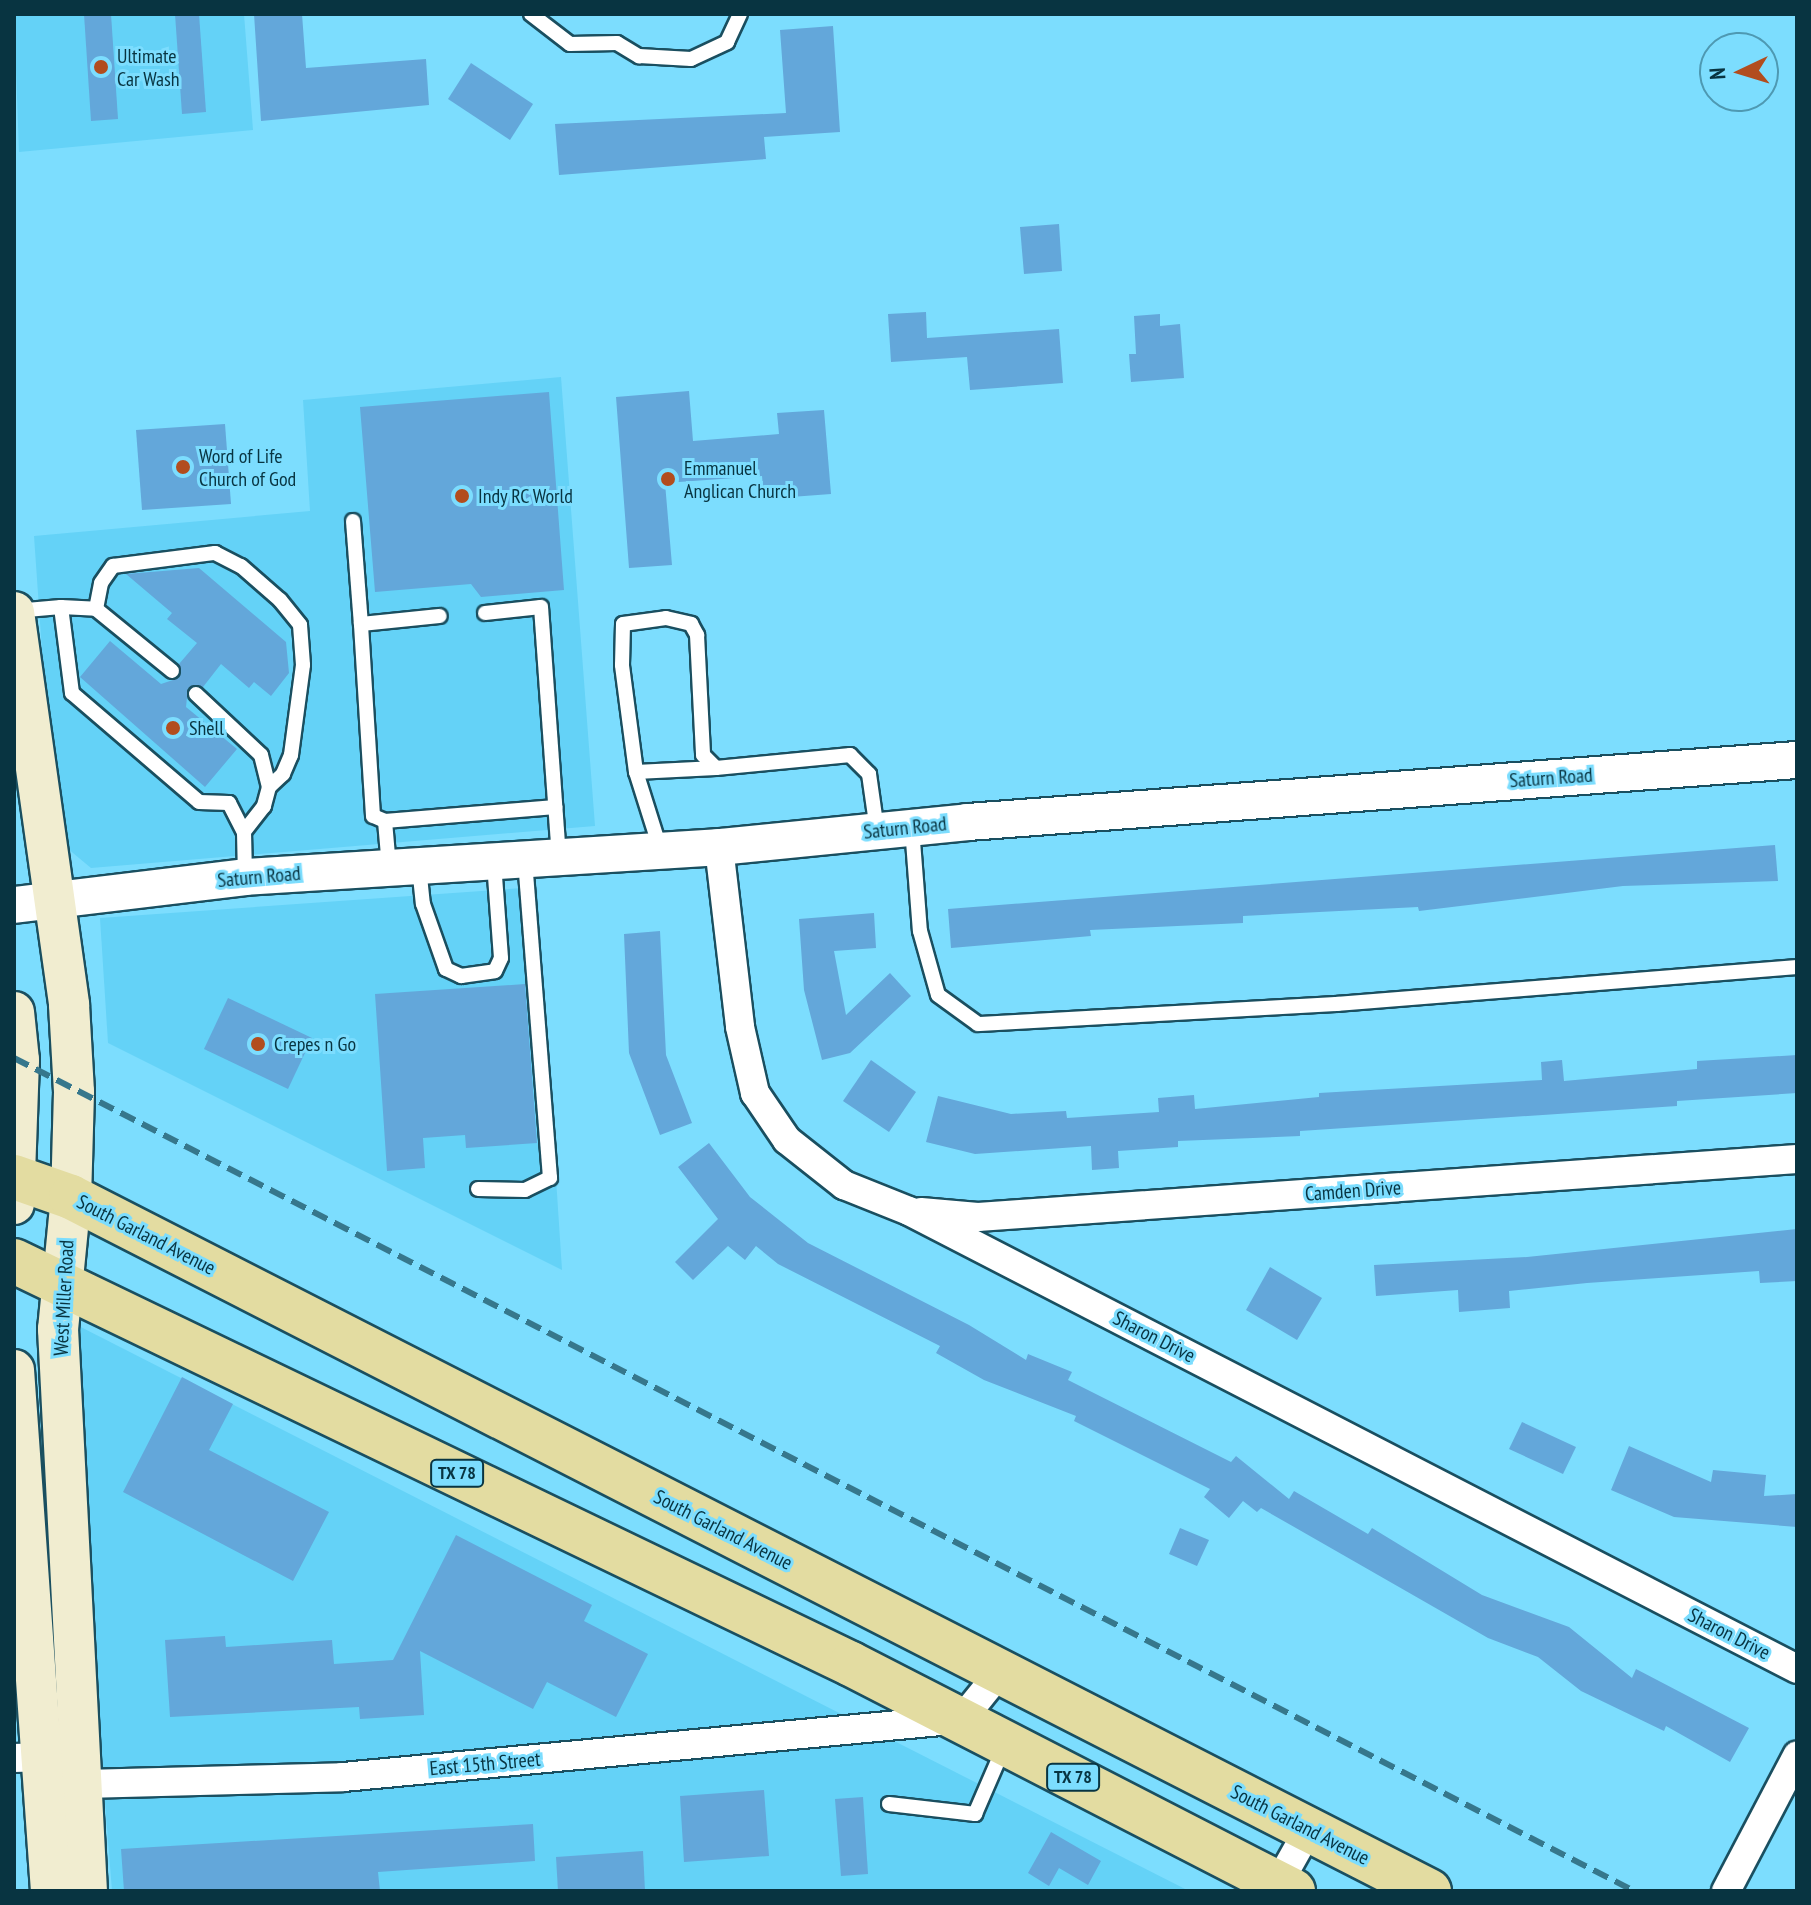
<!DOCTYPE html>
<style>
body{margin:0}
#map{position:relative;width:1811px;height:1905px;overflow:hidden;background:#7cddfe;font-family:"PT Sans Narrow",sans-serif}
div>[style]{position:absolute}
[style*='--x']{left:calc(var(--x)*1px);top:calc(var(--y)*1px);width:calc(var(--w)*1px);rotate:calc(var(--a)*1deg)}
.built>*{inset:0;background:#64d2f7}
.building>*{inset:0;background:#63a7da}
.roads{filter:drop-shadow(2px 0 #1a4f60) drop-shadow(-2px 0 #1a4f60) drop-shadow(0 2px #1a4f60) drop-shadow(0 -2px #1a4f60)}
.service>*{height:14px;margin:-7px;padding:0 7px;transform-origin:7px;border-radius:7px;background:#fff}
.minor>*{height:28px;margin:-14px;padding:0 14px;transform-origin:14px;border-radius:14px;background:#fff}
.tertiary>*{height:36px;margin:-18px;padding:0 18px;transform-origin:18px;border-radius:18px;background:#fff}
.secondary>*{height:40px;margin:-20px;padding:0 20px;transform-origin:20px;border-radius:20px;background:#f1edd0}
.primary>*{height:44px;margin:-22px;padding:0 22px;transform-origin:22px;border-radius:22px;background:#e3dca1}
.rail>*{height:6px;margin-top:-3px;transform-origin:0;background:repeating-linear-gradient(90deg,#36778c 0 16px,transparent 0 24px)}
.dots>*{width:22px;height:22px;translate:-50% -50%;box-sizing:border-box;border:4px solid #7cddfe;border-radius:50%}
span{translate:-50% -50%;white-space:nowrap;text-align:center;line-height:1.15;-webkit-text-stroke:6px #7cddfe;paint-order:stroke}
.shield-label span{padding:2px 6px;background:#7cddfe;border:2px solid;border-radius:6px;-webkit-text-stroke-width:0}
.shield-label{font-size:18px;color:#083441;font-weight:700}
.poi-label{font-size:20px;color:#083441}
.left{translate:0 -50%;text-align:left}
.street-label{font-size:20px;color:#083441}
.frame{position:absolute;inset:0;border:16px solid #083441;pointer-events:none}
.north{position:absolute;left:1699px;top:32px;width:80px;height:80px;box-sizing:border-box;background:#7cddfe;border:2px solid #4e99b2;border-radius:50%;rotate:266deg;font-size:22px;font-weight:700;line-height:32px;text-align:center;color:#083441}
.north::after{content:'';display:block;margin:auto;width:28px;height:36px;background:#b24d1e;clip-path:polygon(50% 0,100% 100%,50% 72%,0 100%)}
</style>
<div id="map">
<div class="built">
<i style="clip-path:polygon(14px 14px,244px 14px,253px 130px,19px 152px)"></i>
<i style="clip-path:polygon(561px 377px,595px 826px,91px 868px,55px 838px,34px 536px,310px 511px,303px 400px)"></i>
<i style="clip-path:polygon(537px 887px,562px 1270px,108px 1043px,100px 918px)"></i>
<i style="clip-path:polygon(67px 1320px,1189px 1891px,112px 1891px)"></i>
</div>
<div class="building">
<i style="clip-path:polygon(84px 14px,111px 14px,118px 119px,91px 121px)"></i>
<i style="clip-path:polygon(175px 14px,199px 14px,206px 112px,182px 114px)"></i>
<i style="clip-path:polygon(254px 14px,302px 14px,306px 68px,426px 59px,429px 105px,261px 121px)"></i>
<i style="clip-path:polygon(833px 26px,840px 132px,764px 137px,766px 159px,559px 175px,555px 124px,786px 113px,780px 30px)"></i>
<i style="clip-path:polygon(471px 63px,533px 104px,510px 140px,448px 99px)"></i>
<i style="clip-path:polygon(1059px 224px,1062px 271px,1024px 274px,1020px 227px)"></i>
<i style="clip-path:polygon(926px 312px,927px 338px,1059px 329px,1063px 383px,970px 390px,967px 357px,891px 362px,888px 314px)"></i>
<i style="clip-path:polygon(1160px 314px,1160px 326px,1180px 324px,1184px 378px,1131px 382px,1129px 354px,1136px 354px,1134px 316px)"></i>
<i style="clip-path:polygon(689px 391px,693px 441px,779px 434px,777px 413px,824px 410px,831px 494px,764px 499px,762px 476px,665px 483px,672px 565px,629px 568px,616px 397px)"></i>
<i style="clip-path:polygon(549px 392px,564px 590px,481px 597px,471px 584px,375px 592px,360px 407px)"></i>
<i style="clip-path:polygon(225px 424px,231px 504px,142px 510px,136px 430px)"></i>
<i style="clip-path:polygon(199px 568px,286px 642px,289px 673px,271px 696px,254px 682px,249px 688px,221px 664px,203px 687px,188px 688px,186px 707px,237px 749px,205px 787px,80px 677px,110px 641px,161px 684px,179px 678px,179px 664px,197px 643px,167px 619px,172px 613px,126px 574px)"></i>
<i style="clip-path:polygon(1775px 845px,1778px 881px,1623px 886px,1419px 911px,1418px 907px,1243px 916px,1243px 923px,1090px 930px,1091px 936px,951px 948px,948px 909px)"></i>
<i style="clip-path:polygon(874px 913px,876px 948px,834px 951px,846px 1015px,890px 973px,911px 996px,850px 1053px,822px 1060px,804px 990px,799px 919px)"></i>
<i style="clip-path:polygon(660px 931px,666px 1055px,692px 1123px,660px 1135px,629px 1053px,624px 934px)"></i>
<i style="clip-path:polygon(525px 984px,537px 1143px,466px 1148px,465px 1135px,423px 1138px,425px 1168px,387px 1171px,375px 994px)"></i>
<i style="clip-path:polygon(228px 998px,312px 1038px,288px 1089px,204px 1049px)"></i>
<i style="clip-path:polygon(1797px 1055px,1797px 1093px,1677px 1101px,1677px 1106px,1300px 1131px,1300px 1136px,1178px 1141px,1178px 1147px,1118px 1151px,1119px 1168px,1092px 1170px,1091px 1146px,975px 1154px,926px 1142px,938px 1096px,1011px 1114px,1066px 1111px,1067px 1118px,1159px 1112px,1158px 1098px,1194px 1095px,1195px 1109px,1319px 1097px,1319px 1093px,1542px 1080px,1541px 1062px,1562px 1060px,1564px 1081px,1697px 1069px,1697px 1061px)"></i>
<i style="clip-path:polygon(871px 1060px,916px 1092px,889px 1132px,843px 1101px)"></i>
<i style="clip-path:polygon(709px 1143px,750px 1197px,808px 1243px,969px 1325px,1026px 1360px,1028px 1354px,1072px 1372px,1068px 1380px,1231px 1462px,1236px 1456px,1289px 1499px,1294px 1491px,1368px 1534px,1372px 1528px,1482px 1595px,1569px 1627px,1632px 1678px,1636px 1669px,1749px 1728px,1730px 1762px,1666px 1726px,1664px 1731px,1581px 1691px,1538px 1657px,1488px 1638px,1261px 1508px,1257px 1512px,1243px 1501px,1229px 1518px,1204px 1497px,1210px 1489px,1074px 1421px,1076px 1416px,984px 1380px,936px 1353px,940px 1346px,778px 1264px,756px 1246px,745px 1260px,728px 1246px,693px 1280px,675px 1262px,718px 1219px,678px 1167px)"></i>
<i style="clip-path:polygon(1797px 1229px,1797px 1281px,1760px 1283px,1759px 1271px,1587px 1283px,1509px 1291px,1510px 1308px,1459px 1312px,1458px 1290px,1376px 1296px,1374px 1265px,1527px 1257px)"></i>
<i style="clip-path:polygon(1270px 1267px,1322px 1298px,1297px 1340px,1246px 1310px)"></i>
<i style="clip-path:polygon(182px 1377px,233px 1404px,209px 1450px,329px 1512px,293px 1581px,123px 1492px)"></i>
<i style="clip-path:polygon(1522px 1422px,1576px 1447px,1563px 1474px,1509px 1449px)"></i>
<i style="clip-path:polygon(1629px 1446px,1711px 1482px,1713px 1470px,1766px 1475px,1764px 1496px,1797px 1494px,1797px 1527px,1674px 1517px,1611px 1490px)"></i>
<i style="clip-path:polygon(1180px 1528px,1209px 1540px,1197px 1566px,1169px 1554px)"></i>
<i style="clip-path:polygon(456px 1535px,592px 1605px,584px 1621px,648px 1654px,616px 1717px,547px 1682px,533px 1709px,420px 1651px,424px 1715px,360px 1719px,359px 1707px,170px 1717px,165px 1640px,225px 1636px,226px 1647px,332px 1640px,334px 1664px,393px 1660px)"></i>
<i style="clip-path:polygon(764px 1790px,769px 1856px,684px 1862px,680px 1796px)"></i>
<i style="clip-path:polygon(863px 1797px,868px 1874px,841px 1876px,835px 1799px)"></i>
<i style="clip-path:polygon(533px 1824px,535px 1861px,378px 1872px,380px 1891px,124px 1891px,121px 1849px)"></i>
<i style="clip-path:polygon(1051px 1832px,1101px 1861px,1088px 1885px,1059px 1868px,1049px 1886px,1028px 1873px)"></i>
<i style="clip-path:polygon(643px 1851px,645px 1891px,558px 1891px,556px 1857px)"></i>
</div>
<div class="roads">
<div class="service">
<i style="--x:531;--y:14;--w:49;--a:37.6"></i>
<i style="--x:570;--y:44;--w:47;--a:-1.2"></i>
<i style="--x:617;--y:43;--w:26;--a:31"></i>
<i style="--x:639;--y:56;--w:52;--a:3.3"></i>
<i style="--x:691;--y:59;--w:40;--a:-25"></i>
<i style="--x:727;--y:42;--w:31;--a:-65"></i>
<i style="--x:353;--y:521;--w:103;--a:85.6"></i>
<i style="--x:61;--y:607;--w:35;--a:3"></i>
<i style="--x:96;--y:609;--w:98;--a:39.2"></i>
<i style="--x:96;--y:609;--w:26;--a:-79"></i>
<i style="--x:101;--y:583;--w:21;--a:-55"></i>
<i style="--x:113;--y:566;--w:103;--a:-7.3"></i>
<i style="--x:215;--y:553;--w:29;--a:27"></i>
<i style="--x:241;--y:566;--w:52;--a:41.1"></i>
<i style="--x:280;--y:600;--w:32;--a:51"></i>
<i style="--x:300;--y:625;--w:40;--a:85.7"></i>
<i style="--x:303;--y:665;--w:91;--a:97.6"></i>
<i style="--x:291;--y:755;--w:21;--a:113"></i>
<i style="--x:283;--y:774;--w:19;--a:137"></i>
<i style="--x:15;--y:611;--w:46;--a:-5"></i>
<i style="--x:61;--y:607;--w:87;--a:82.7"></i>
<i style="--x:72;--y:693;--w:167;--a:40.6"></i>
<i style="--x:199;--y:802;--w:30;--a:2"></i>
<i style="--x:229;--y:803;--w:33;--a:63"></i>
<i style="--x:244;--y:832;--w:45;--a:88.7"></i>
<i style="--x:485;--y:613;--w:56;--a:-6.1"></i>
<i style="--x:541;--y:607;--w:250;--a:85.9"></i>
<i style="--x:196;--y:694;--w:89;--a:43.2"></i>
<i style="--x:261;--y:755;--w:33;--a:76"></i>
<i style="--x:269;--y:787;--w:20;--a:105"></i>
<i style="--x:264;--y:806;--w:33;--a:128"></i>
<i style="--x:636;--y:772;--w:80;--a:-2.9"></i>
<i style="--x:385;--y:821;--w:171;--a:-4.7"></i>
<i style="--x:912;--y:828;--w:103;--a:85.6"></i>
<i style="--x:920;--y:931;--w:66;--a:74.3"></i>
<i style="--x:938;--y:995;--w:49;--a:35.9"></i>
<i style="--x:978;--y:1024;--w:360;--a:-3.2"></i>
<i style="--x:1337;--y:1004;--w:461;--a:-4.6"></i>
<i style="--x:660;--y:848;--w:80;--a:-107.5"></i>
<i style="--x:636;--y:772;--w:108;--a:-97.5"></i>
<i style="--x:622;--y:665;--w:41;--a:-88.6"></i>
<i style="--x:623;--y:624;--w:43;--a:-7.9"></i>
<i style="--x:666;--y:618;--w:26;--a:13"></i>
<i style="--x:691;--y:624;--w:13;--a:61"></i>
<i style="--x:697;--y:635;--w:120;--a:87.1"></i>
<i style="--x:703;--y:755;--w:18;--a:45"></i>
<i style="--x:716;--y:768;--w:135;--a:-5.5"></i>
<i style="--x:850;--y:755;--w:27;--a:45"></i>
<i style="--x:869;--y:774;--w:57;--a:81.9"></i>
<i style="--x:389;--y:867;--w:46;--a:-95"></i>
<i style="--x:385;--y:821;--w:13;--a:-157"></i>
<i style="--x:373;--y:816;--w:192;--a:-93.6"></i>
<i style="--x:361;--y:624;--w:79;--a:-5.8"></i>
<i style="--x:419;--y:867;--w:37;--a:84"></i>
<i style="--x:423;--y:904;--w:69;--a:70.5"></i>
<i style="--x:446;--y:969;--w:17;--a:25"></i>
<i style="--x:461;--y:976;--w:34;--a:-8"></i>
<i style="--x:495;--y:971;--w:14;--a:-65"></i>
<i style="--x:501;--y:958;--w:96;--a:-94.2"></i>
<i style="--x:478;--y:1189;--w:47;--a:1.2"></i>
<i style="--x:525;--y:1190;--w:28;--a:-26"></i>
<i style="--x:550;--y:1178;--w:319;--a:-94.5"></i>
<i style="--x:889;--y:1804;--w:87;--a:6.6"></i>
<i style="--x:975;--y:1814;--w:73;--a:-66.6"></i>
</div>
<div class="minor">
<i style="--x:719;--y:847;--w:181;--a:83.3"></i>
<i style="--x:740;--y:1027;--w:68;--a:77.2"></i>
<i style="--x:755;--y:1093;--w:57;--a:55.8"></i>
<i style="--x:787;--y:1140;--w:73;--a:38.3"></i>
<i style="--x:844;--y:1185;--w:70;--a:21.8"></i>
<i style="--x:909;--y:1211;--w:999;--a:27.28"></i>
<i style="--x:921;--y:1212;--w:57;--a:5"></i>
<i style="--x:978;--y:1217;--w:821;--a:-4.05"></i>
<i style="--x:14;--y:1758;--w:24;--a:-2"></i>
<i style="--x:38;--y:1757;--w:53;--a:30.4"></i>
<i style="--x:84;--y:1784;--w:259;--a:-1.5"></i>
<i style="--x:343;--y:1777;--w:622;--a:-5.35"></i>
<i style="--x:962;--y:1719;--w:60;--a:-51"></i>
<i style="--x:1274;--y:1891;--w:71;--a:-60.6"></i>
<i style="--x:1726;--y:1891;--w:153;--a:-62.3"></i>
</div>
<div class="tertiary">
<i style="--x:14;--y:905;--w:233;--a:-6.9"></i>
<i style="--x:245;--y:877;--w:475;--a:-3.6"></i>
<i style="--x:719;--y:847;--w:250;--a:-5.7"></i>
<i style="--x:968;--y:822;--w:831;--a:-4.28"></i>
</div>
<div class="secondary">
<i style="--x:14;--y:612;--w:397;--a:82"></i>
<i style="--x:69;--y:1005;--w:87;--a:86.7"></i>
<i style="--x:74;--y:1092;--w:105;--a:91.6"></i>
<i style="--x:71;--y:1197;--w:133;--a:95.6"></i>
<i style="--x:58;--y:1329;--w:563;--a:87.05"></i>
<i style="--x:14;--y:1012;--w:48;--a:84.1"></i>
<i style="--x:19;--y:1060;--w:144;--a:92"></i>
<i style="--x:14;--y:1370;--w:522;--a:85.94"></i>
</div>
<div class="primary">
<i style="--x:14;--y:1177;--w:60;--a:19.3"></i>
<i style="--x:71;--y:1197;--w:1525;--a:27.07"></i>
<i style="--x:14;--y:1261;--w:929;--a:25.71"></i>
<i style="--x:851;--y:1664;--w:497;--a:27.2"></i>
</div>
</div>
<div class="rail">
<i style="--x:14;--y:1058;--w:1822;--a:27.21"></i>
</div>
<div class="dots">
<i style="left:101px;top:67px;background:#b24d1e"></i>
<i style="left:183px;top:467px;background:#b24d1e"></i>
<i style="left:668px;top:479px;background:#b24d1e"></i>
<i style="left:462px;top:496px;background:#b24d1e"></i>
<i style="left:173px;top:728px;background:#b24d1e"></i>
<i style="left:258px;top:1044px;background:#b24d1e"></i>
</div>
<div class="shield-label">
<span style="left:457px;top:1473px">TX 78</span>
<span style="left:1073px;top:1777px">TX 78</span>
</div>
<div class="poi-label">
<span class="left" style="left:117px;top:68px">Ultimate<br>Car Wash</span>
<span class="left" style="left:199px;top:468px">Word of Life<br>Church of God</span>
<span class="left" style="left:684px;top:480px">Emmanuel<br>Anglican Church</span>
<span class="left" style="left:478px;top:496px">Indy RC World</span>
<span class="left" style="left:189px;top:728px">Shell</span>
<span class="left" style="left:274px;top:1044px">Crepes n Go</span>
</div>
<div class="street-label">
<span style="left:1551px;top:778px;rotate:-4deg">Saturn Road</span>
<span style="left:905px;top:828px;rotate:-6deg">Saturn Road</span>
<span style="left:259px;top:877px;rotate:-5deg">Saturn Road</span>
<span style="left:1353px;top:1191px;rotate:-4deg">Camden Drive</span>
<span style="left:146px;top:1235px;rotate:27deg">South Garland Avenue</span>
<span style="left:64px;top:1298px;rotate:-87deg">West Miller Road</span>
<span style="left:1154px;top:1337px;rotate:27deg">Sharon Drive</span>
<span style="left:723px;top:1530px;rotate:27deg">South Garland Avenue</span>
<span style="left:1729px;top:1634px;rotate:27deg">Sharon Drive</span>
<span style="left:485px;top:1764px;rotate:-5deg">East 15th Street</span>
<span style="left:1300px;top:1825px;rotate:27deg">South Garland Avenue</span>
</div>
<div class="frame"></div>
<div class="north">N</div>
</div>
